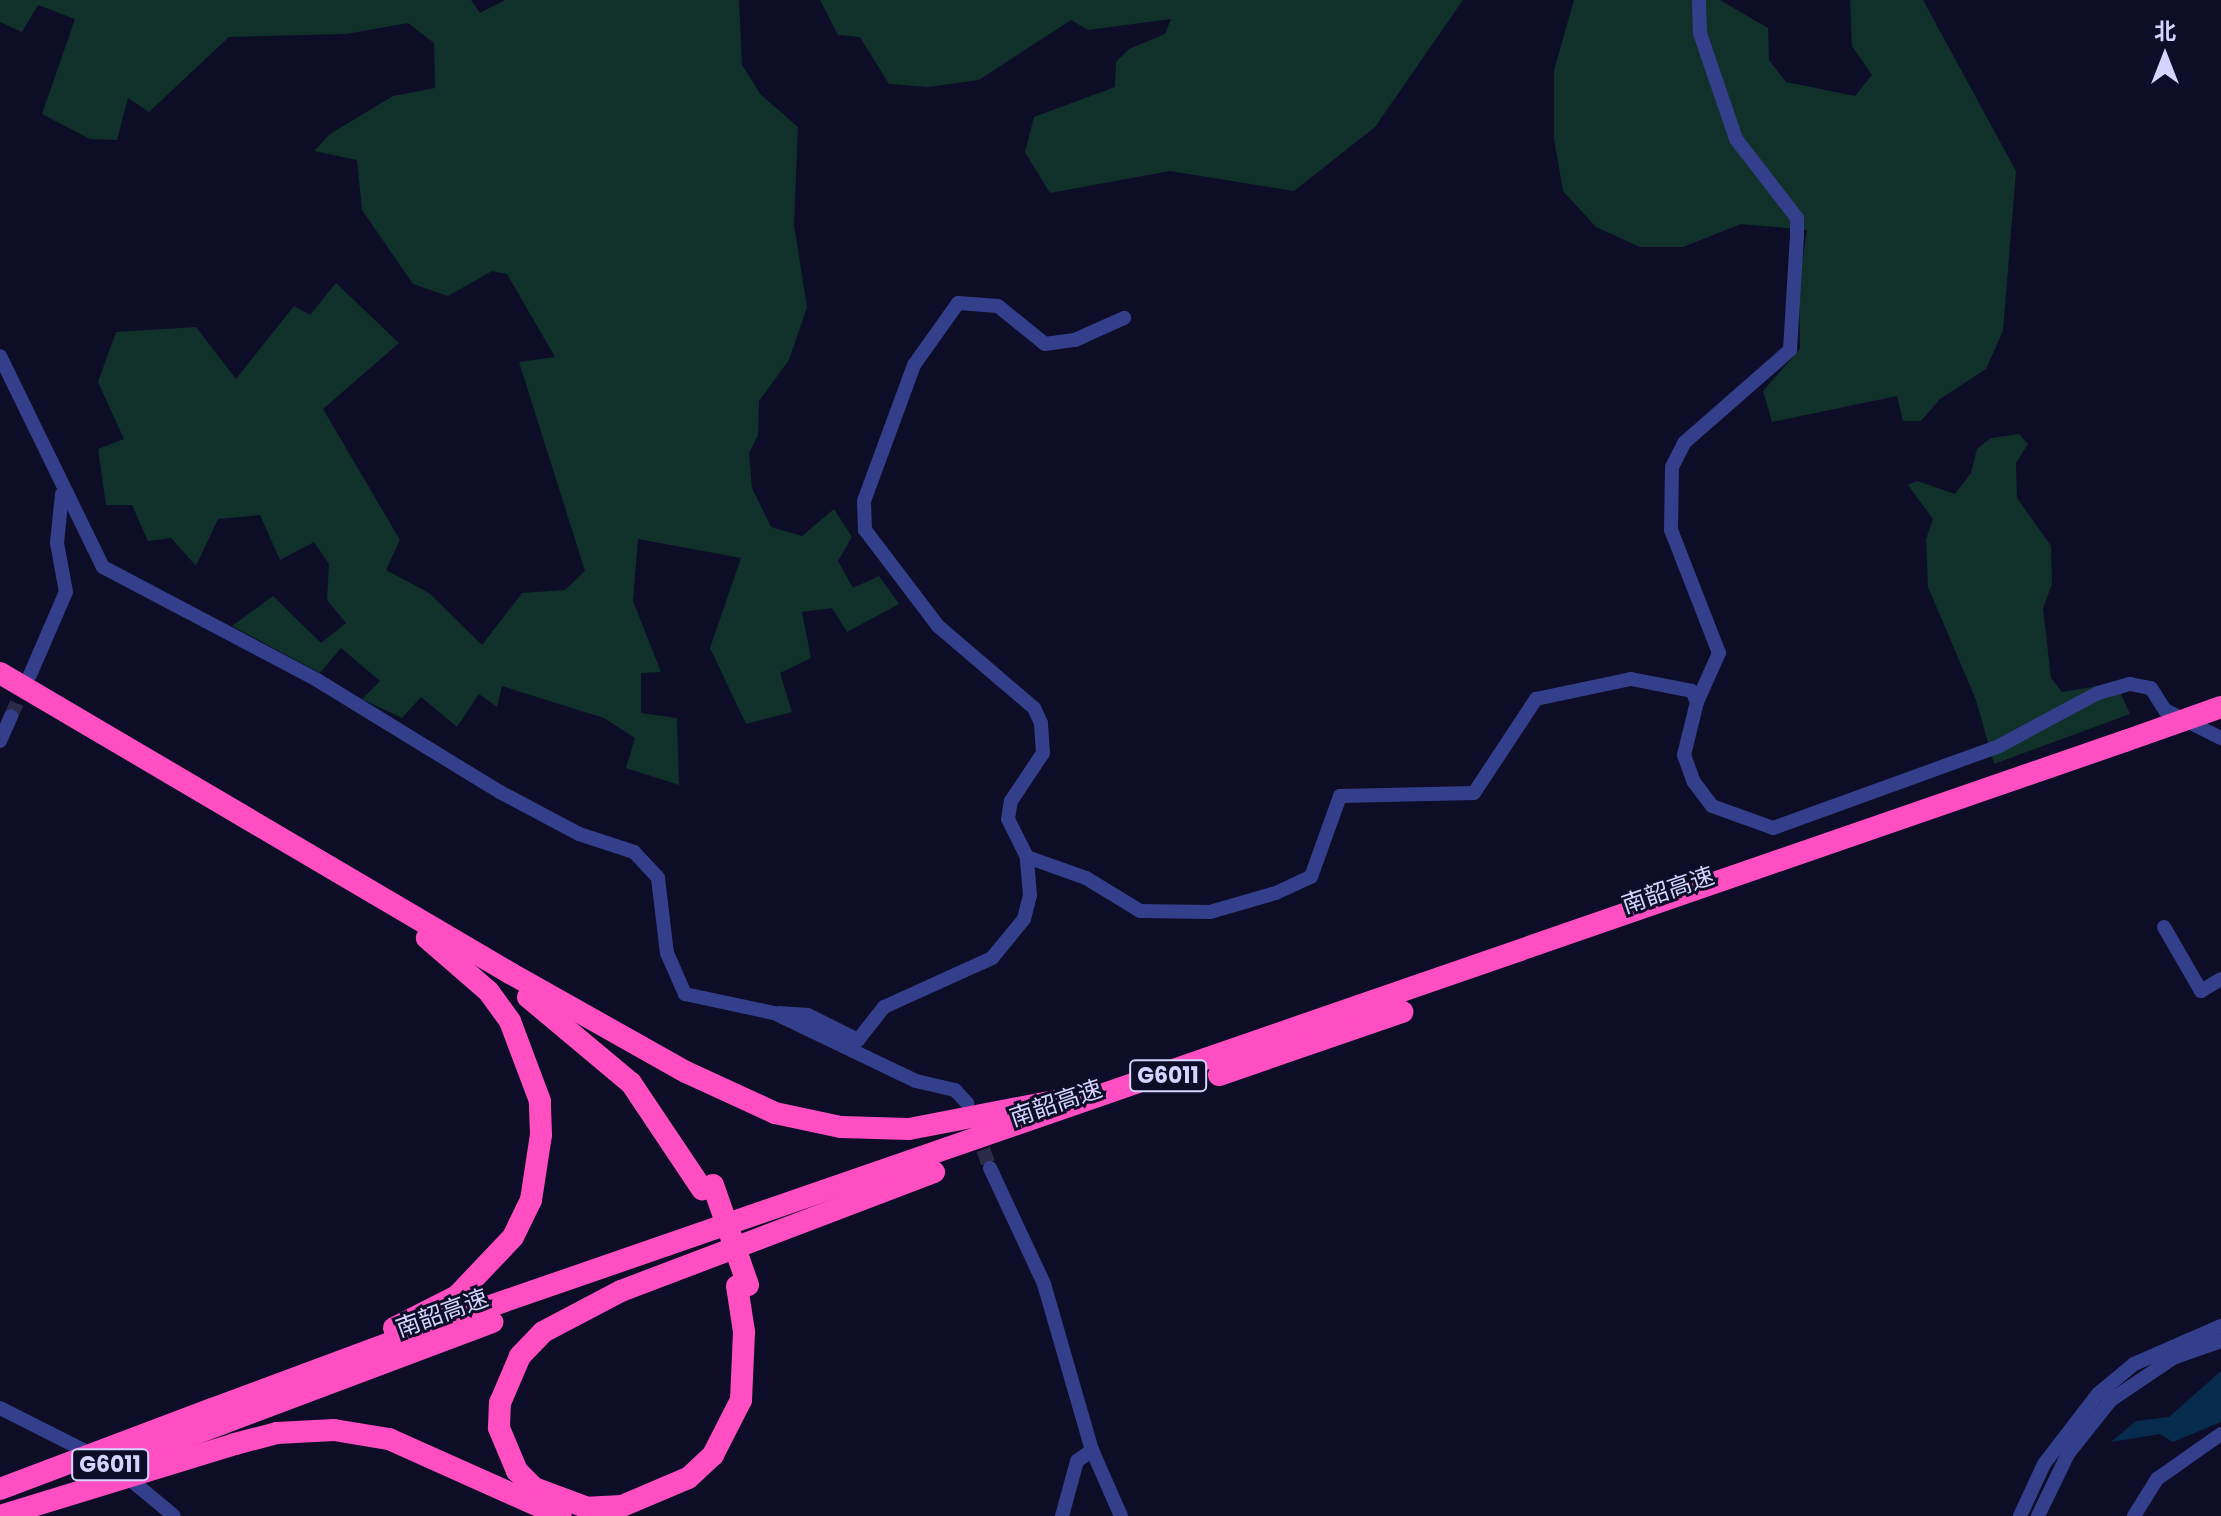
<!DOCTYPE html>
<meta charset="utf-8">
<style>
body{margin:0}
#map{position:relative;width:2221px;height:1516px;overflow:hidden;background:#0d0d27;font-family:Poppins,"Noto Sans SC",sans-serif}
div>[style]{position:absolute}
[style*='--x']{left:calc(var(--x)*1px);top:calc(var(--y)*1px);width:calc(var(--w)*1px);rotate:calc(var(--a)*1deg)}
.green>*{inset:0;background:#0f312a}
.water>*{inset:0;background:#072b4c}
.minor-tunnel>*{height:14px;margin-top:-7px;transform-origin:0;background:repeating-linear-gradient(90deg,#2b2b47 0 14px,transparent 0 21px)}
.minor>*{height:14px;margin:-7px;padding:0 7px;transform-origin:7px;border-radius:7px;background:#333f8a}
.highway>*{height:22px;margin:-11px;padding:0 11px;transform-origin:11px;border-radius:11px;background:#ff4ec1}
.highway-bridge>*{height:22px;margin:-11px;padding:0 11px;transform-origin:11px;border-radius:11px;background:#ff4ec1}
span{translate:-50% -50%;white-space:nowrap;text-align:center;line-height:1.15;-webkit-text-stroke:6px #0d0d27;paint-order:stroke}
.shield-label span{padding:2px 6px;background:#0d0d27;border:2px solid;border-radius:6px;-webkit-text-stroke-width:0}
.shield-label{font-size:22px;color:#d3d5ff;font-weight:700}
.street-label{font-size:24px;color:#d3d5ff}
.north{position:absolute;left:2125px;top:16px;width:80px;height:80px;-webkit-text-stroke:6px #0d0d27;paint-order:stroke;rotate:0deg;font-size:22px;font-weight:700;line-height:32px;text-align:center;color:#d3d5ff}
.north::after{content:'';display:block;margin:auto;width:28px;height:36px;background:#d3d5ff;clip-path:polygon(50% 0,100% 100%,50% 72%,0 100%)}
</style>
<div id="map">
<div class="green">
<i style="clip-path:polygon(0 0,471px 0,480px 13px,505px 0,739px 0,742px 65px,761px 95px,798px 127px,794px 225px,807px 307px,789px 360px,759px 401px,758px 435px,749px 453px,752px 488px,771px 527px,802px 536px,834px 509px,852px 537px,838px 561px,853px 588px,879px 576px,899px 604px,847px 632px,832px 608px,802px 612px,811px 658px,780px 673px,792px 712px,746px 724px,710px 648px,741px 558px,638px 539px,633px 601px,661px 672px,641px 673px,641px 713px,677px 718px,679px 785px,626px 768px,635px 738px,604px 718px,502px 686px,497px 707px,479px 694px,457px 727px,421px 697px,402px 718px,362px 699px,380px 681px,341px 648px,320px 673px,232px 626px,273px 596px,321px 643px,346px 623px,327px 600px,329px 564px,314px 542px,280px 560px,260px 515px,218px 519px,196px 566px,171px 538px,148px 541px,132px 505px,106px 505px,98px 449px,124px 439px,98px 382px,116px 332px,196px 327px,236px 379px,294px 306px,310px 315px,336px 283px,399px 343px,323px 409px,400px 540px,386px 570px,429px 593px,482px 645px,522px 593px,565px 590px,585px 571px,519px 362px,555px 357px,507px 274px,492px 271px,448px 296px,413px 284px,362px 210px,357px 160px,314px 151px,330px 134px,393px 96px,435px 88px,434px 43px,408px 23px,346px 34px,229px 37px,149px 112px,128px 98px,117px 140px,90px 139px,42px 114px,75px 19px,38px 5px,22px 32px,0 22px)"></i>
<i style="clip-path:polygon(820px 0,1463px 0,1375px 127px,1294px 191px,1170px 171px,1050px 193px,1025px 152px,1034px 117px,1115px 87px,1116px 62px,1129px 49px,1165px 34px,1171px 19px,1088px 30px,1071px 20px,979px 80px,928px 87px,889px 84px,860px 37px,838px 35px)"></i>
<i style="clip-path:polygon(1574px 0,1720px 0,1768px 28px,1769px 60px,1786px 82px,1855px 96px,1872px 75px,1852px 46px,1850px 0,1923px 0,2016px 171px,2003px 331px,1986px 369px,1940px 399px,1921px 421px,1903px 421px,1897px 396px,1772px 422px,1763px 391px,1800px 349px,1799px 282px,1807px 230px,1741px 224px,1683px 247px,1640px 247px,1596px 227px,1563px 191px,1554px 139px,1554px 70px)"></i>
<i style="clip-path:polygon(2019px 434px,2028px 444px,2016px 463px,2017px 498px,2051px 546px,2052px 584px,2043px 608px,2051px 678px,2062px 692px,2116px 683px,2130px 714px,1994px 764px,1976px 700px,1928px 587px,1926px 539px,1933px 519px,1908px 485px,1917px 481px,1955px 494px,1971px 473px,1977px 449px,1991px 438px)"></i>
</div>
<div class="water">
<i style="clip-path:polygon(2221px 1371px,2221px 1422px,2173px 1442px,2160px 1434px,2111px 1442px,2136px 1421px,2169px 1417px)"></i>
</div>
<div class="minor-tunnel">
<i style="--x:11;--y:716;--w:37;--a:-66"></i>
<i style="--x:976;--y:1130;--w:40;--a:69.8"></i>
</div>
<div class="minor">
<i style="--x:0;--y:356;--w:235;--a:64"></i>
<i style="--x:103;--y:567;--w:242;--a:27.8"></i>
<i style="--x:317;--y:680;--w:215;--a:31.5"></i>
<i style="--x:500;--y:792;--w:89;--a:28"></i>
<i style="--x:579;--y:834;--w:58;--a:18.1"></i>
<i style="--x:634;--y:852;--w:35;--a:47"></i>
<i style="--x:658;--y:878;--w:76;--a:83.2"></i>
<i style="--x:667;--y:953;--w:45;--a:66.3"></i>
<i style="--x:685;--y:994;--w:91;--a:12.1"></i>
<i style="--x:774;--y:1013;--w:157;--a:25.6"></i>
<i style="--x:916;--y:1081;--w:40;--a:13"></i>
<i style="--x:955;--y:1090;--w:18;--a:47"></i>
<i style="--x:30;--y:675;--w:90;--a:-66.6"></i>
<i style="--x:66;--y:592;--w:50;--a:-100.4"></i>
<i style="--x:57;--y:543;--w:49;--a:-84.2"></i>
<i style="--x:1697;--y:702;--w:54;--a:-65.8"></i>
<i style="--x:1719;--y:653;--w:132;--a:-111.3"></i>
<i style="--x:1671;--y:530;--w:63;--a:-89.1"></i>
<i style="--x:1672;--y:467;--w:28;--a:-63"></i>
<i style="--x:1685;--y:442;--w:140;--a:-41.2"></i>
<i style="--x:1790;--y:350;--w:113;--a:-86.5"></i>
<i style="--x:1797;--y:237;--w:19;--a:-90"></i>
<i style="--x:1797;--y:218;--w:100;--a:-127.7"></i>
<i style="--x:1736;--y:139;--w:112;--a:-108.8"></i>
<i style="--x:1700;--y:33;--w:33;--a:-92"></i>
<i style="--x:0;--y:741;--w:27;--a:-66"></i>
<i style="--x:1027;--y:857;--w:63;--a:19.6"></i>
<i style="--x:1086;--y:878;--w:63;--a:31.4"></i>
<i style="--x:1140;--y:911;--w:70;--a:0.8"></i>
<i style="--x:1210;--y:912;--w:69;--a:-16.1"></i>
<i style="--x:1276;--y:893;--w:38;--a:-25"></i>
<i style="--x:1311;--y:877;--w:86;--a:-70.3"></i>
<i style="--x:1340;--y:796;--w:134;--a:-1.3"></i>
<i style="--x:1474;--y:793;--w:113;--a:-56.6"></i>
<i style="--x:1536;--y:699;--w:97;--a:-11.9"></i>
<i style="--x:1631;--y:679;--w:62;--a:11.1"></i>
<i style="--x:1692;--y:691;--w:12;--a:66"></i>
<i style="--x:1697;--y:702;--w:55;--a:103.8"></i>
<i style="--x:1684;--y:755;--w:29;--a:70"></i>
<i style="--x:1694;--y:782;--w:30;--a:53"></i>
<i style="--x:1712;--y:806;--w:65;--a:19.8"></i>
<i style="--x:1773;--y:828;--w:240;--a:-19.9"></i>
<i style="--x:1999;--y:746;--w:112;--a:-28.2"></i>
<i style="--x:2098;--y:693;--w:33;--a:-16"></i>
<i style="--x:2130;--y:684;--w:21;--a:11"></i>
<i style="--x:2151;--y:688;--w:26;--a:58"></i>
<i style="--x:2165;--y:710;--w:63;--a:26.6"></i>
<i style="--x:2164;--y:927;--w:74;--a:60"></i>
<i style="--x:2201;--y:991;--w:23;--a:-31"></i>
<i style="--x:779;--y:1013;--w:29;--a:4"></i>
<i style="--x:808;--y:1015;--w:56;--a:26.6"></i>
<i style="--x:858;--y:1040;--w:42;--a:-51.8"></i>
<i style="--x:884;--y:1007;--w:119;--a:-24.4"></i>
<i style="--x:992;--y:958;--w:50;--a:-50.6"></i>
<i style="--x:1024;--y:919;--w:25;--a:-76"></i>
<i style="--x:1030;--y:895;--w:38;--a:-95"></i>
<i style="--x:1027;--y:857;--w:42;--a:-116.6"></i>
<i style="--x:1008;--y:819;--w:18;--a:-81"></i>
<i style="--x:1011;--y:801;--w:58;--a:-56.3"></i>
<i style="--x:1043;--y:753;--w:30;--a:-94"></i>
<i style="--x:1041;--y:723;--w:17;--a:-115"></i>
<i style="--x:1034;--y:708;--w:126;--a:-139.5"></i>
<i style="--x:938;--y:626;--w:121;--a:-127.2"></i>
<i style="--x:865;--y:530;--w:29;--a:-92"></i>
<i style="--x:864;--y:501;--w:145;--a:-69.8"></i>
<i style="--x:914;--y:365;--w:76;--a:-54.6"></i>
<i style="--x:958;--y:303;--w:40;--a:4.3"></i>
<i style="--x:998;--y:306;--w:60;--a:39"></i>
<i style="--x:1045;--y:344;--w:30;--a:-8"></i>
<i style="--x:1075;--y:340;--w:54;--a:-24.2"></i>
<i style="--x:990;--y:1168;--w:128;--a:65"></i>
<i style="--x:1044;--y:1284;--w:173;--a:73.9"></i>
<i style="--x:1092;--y:1450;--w:72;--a:66.3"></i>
<i style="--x:0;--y:1408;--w:106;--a:26.8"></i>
<i style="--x:126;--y:1476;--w:62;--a:39.8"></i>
<i style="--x:1062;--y:1516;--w:57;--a:-74.7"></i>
<i style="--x:1077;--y:1461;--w:19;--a:-36"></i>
<i style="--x:2020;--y:1516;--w:57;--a:-65.2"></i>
<i style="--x:2044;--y:1464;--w:88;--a:-52.4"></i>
<i style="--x:2098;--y:1394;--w:47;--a:-39.8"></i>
<i style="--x:2134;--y:1364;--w:95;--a:-23.6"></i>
<i style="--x:2038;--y:1516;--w:69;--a:-64.2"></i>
<i style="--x:2068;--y:1454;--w:69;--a:-51.5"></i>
<i style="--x:2111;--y:1400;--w:75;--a:-34.1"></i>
<i style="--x:2173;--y:1358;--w:51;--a:-19.5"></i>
<i style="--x:2134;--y:1516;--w:44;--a:-58.1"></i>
<i style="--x:2157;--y:1479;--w:78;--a:-35.1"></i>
</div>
<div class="highway">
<i style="--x:0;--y:673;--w:592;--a:30.47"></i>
<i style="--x:510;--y:973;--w:202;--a:29.4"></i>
<i style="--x:686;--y:1072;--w:98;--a:24.7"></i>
<i style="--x:775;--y:1113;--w:67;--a:12"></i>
<i style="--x:841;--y:1127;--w:68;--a:1.7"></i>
<i style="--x:909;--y:1129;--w:148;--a:-10.9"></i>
<i style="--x:528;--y:997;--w:134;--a:39.9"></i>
<i style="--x:631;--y:1083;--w:128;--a:56.2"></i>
<i style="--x:1219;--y:1075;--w:194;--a:-19"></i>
<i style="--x:737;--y:1286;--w:47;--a:81.3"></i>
<i style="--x:744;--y:1332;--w:68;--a:92.5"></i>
<i style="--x:741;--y:1400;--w:62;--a:117"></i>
<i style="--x:713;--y:1455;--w:34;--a:137"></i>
<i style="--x:688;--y:1478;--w:72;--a:157"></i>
<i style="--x:622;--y:1506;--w:34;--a:177"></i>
<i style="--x:588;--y:1508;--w:58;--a:-159.7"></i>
<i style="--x:534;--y:1488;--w:24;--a:-135"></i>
<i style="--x:517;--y:1471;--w:47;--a:-112.7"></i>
<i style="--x:499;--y:1428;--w:25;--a:-88"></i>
<i style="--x:500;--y:1403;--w:51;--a:-66.9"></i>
<i style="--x:520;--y:1356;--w:33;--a:-46"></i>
<i style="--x:543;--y:1332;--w:88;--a:-27.7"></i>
<i style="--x:621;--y:1291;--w:335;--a:-20.8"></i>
<i style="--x:394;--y:1328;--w:71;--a:-26.9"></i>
<i style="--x:457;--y:1296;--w:81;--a:-46.5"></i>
<i style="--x:513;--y:1237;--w:41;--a:-64.1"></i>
<i style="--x:531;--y:1200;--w:66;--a:-81.3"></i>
<i style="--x:541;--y:1135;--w:34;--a:-92"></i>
<i style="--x:540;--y:1101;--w:85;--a:-110.6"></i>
<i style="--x:510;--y:1021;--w:37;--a:-126"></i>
<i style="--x:488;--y:991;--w:81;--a:-139"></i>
<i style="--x:212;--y:1409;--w:282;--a:-20.4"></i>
<i style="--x:476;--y:1311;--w:1745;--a:-19.07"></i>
<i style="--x:221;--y:1424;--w:290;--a:-20.6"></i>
<i style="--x:235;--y:1444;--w:43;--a:-14.7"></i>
<i style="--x:277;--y:1433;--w:57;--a:-3"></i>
<i style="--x:334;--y:1430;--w:56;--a:9.3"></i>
<i style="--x:389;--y:1439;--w:188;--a:24.1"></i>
</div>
<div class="highway-bridge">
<i style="--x:2125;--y:741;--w:102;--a:-19.5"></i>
<i style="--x:713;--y:1185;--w:106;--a:70.7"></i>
<i style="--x:106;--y:1467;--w:123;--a:-20.5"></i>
<i style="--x:0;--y:1489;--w:227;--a:-20.7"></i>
<i style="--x:0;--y:1516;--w:246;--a:-17"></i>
</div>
<div class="shield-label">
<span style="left:1168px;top:1076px">G6011</span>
<span style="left:110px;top:1465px">G6011</span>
</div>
<div class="street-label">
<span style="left:1668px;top:890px;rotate:-19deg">南韶高速</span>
<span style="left:1056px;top:1103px;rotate:-19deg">南韶高速</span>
<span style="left:442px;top:1313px;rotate:-20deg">南韶高速</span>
</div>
<div class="north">北</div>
</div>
